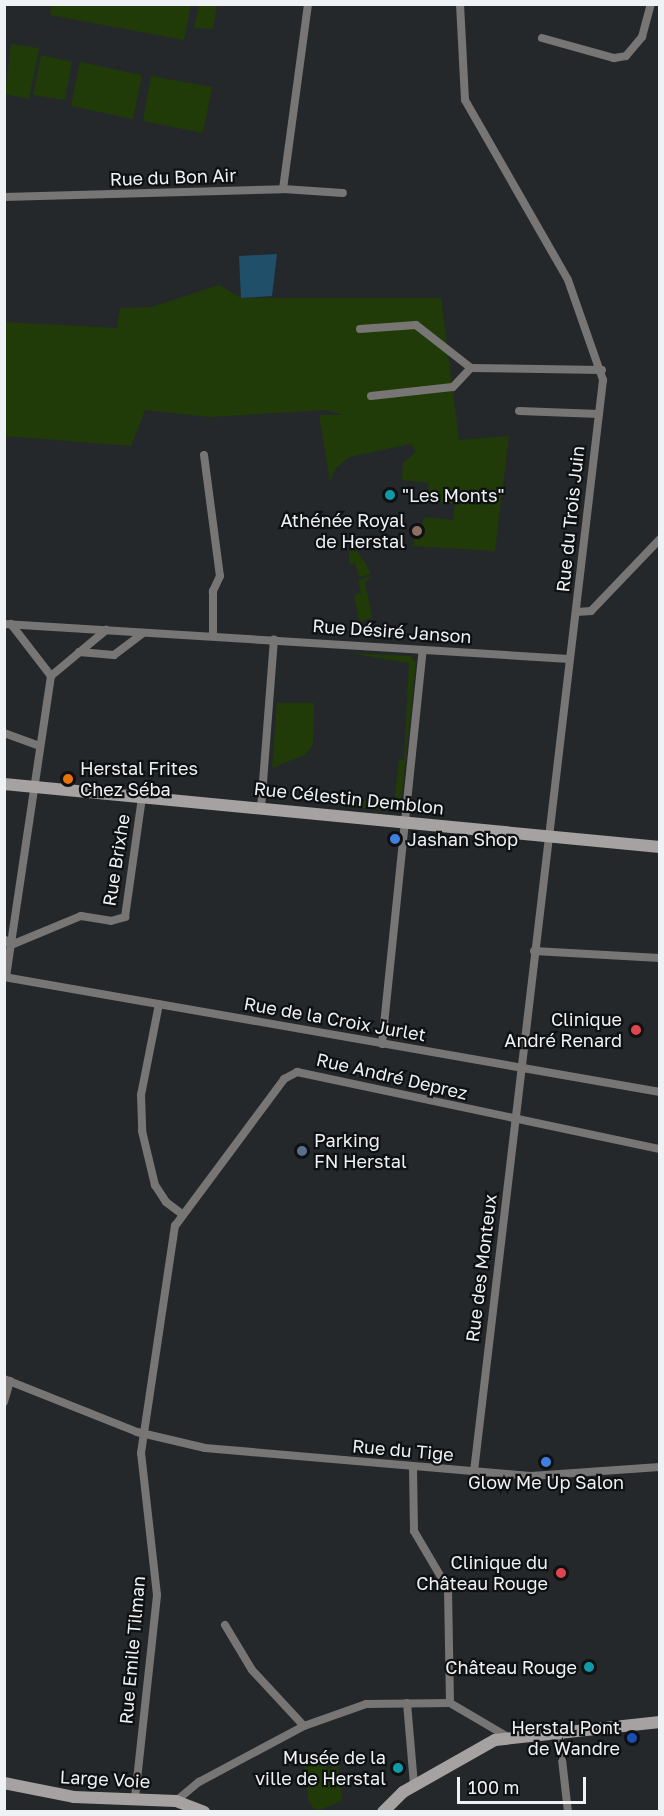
<!DOCTYPE html>
<meta charset="utf-8">
<style>
body{margin:0}
#map{position:relative;width:664px;height:1816px;overflow:hidden;background:#24282b;font-family:"Golos Text",sans-serif}
div>[style]{position:absolute}
[style*='--x']{left:calc(var(--x)*1px);top:calc(var(--y)*1px);width:calc(var(--w)*1px);rotate:calc(var(--a)*1deg)}
.green>*{inset:0;background:#203b08}
.water>*{inset:0;background:#1f4f69}
.street>*{height:8px;margin:-4px;padding:0 4px;transform-origin:4px;border-radius:4px;background:#787575}
.secondary>*{height:12px;margin:-6px;padding:0 6px;transform-origin:6px;border-radius:6px;background:#a6a2a1}
.dots>*{width:16px;height:16px;translate:-50% -50%;box-sizing:border-box;border:3px solid #0f1012;border-radius:50%}
span{translate:-50% -50%;white-space:nowrap;text-align:center;line-height:1.15;-webkit-text-stroke:4.5px #0f1012;paint-order:stroke}
.street-label{font-size:18px;color:#eff2f4}
.poi-label{font-size:18px;color:#eff2f4}
.left{translate:0 -50%;text-align:left}
.right{translate:-100% -50%;text-align:right}
.frame{position:absolute;inset:0;border:6px solid #eff2f4;pointer-events:none}
.scale{position:absolute;left:457px;top:1777px;width:129px;height:27px;box-sizing:border-box;border:3px solid #eff2f4;border-top:0;padding-left:8px;font-size:18px;line-height:21px;white-space:nowrap;color:#eff2f4;-webkit-text-stroke:4px #0f1012;paint-order:stroke}
</style>
<div id="map">
<div class="green">
<i style="clip-path:polygon(52px 5px,52px 4px,191px 5px,184px 40px,50px 15px)"></i>
<i style="clip-path:polygon(199px 5px,217px 5px,213px 29px,194px 28px)"></i>
<i style="clip-path:polygon(11px 44px,39px 48px,29px 99px,5px 94px)"></i>
<i style="clip-path:polygon(41px 55px,72px 62px,65px 100px,33px 95px)"></i>
<i style="clip-path:polygon(80px 62px,142px 75px,133px 119px,71px 106px)"></i>
<i style="clip-path:polygon(151px 76px,212px 87px,203px 133px,143px 121px)"></i>
<i style="clip-path:polygon(219px 285px,241px 298px,441px 298px,459px 440px,509px 436px,495px 551px,412px 546px,425px 517px,453px 520px,455px 504px,427px 500px,429px 483px,402px 480px,403px 463px,416px 452px,411px 444px,349px 457px,335px 469px,330px 482px,319px 415px,344px 415px,326px 410px,209px 417px,145px 410px,131px 446px,5px 436px,4px 322px,117px 328px,120px 308px,152px 307px)"></i>
<i style="clip-path:polygon(349px 541px,365px 562px,371px 574px,359px 577px,355px 563px,349px 564px)"></i>
<i style="clip-path:polygon(372px 576px,365px 582px,372px 618px,363px 620px,361px 629px,354px 595px,361px 593px,358px 580px)"></i>
<i style="clip-path:polygon(350px 653px,411px 656px,416px 663px,401px 803px,395px 803px,391px 811px,341px 806px,342px 798px,394px 804px,399px 760px,404px 760px,409px 663px)"></i>
<i style="clip-path:polygon(277px 703px,314px 703px,313px 745px,305px 755px,272px 768px)"></i>
<i style="clip-path:polygon(323px 1761px,327px 1769px,338px 1766px,342px 1801px,317px 1811px,309px 1803px,304px 1766px)"></i>
</div>
<div class="water">
<i style="clip-path:polygon(277px 254px,272px 296px,241px 298px,239px 256px)"></i>
</div>
<div class="street">
<i style="--x:460;--y:4;--w:96;--a:87"></i>
<i style="--x:465;--y:100;--w:207;--a:60.2"></i>
<i style="--x:568;--y:280;--w:106;--a:70.7"></i>
<i style="--x:603;--y:380;--w:1100;--a:96.74"></i>
<i style="--x:542;--y:38;--w:75;--a:15.5"></i>
<i style="--x:614;--y:58;--w:12;--a:-9"></i>
<i style="--x:626;--y:56;--w:25;--a:-50"></i>
<i style="--x:642;--y:37;--w:34;--a:-75"></i>
<i style="--x:283;--y:189;--w:187;--a:-82.3"></i>
<i style="--x:4;--y:197;--w:279;--a:-1.6"></i>
<i style="--x:283;--y:189;--w:60;--a:3.8"></i>
<i style="--x:360;--y:329;--w:56;--a:-4.1"></i>
<i style="--x:416;--y:325;--w:70;--a:38"></i>
<i style="--x:471;--y:368;--w:131;--a:0.9"></i>
<i style="--x:371;--y:396;--w:82;--a:-6.3"></i>
<i style="--x:453;--y:387;--w:26;--a:-47"></i>
<i style="--x:519;--y:411;--w:80;--a:2.1"></i>
<i style="--x:204;--y:455;--w:122;--a:82.5"></i>
<i style="--x:220;--y:576;--w:17;--a:115"></i>
<i style="--x:213;--y:591;--w:45;--a:90"></i>
<i style="--x:577;--y:612;--w:14;--a:-4"></i>
<i style="--x:591;--y:611;--w:100;--a:-46.2"></i>
<i style="--x:4;--y:624;--w:566;--a:3.54"></i>
<i style="--x:11;--y:624;--w:66;--a:52.4"></i>
<i style="--x:79;--y:652;--w:35;--a:5"></i>
<i style="--x:114;--y:655;--w:36;--a:-37"></i>
<i style="--x:51;--y:676;--w:72;--a:-39.9"></i>
<i style="--x:4;--y:733;--w:38;--a:20"></i>
<i style="--x:261;--y:808;--w:169;--a:-85.6"></i>
<i style="--x:4;--y:939;--w:9;--a:41"></i>
<i style="--x:11;--y:945;--w:76;--a:-22.5"></i>
<i style="--x:81;--y:916;--w:30;--a:9"></i>
<i style="--x:111;--y:921;--w:15;--a:-16"></i>
<i style="--x:125;--y:917;--w:121;--a:-81.9"></i>
<i style="--x:534;--y:951;--w:126;--a:3.2"></i>
<i style="--x:4;--y:977;--w:666;--a:9.94"></i>
<i style="--x:6;--y:977;--w:304;--a:-81.5"></i>
<i style="--x:159;--y:1004;--w:93;--a:101.2"></i>
<i style="--x:141;--y:1095;--w:36;--a:88"></i>
<i style="--x:142;--y:1131;--w:56;--a:76.5"></i>
<i style="--x:155;--y:1185;--w:20;--a:57"></i>
<i style="--x:166;--y:1202;--w:20;--a:37"></i>
<i style="--x:382;--y:1044;--w:396;--a:-84.1"></i>
<i style="--x:4;--y:1379;--w:143;--a:21.7"></i>
<i style="--x:137;--y:1432;--w:70;--a:13.2"></i>
<i style="--x:205;--y:1448;--w:327;--a:4.9"></i>
<i style="--x:531;--y:1476;--w:129;--a:-4"></i>
<i style="--x:4;--y:1402;--w:22;--a:-74"></i>
<i style="--x:413;--y:1467;--w:64;--a:89.1"></i>
<i style="--x:414;--y:1531;--w:67;--a:59.6"></i>
<i style="--x:448;--y:1589;--w:114;--a:89"></i>
<i style="--x:225;--y:1625;--w:52;--a:59"></i>
<i style="--x:252;--y:1670;--w:76;--a:47.1"></i>
<i style="--x:407;--y:1703;--w:82;--a:85.1"></i>
<i style="--x:559;--y:1733;--w:80;--a:83.5"></i>
<i style="--x:135;--y:1798;--w:204;--a:-83.8"></i>
<i style="--x:157;--y:1595;--w:143;--a:-96.4"></i>
<i style="--x:141;--y:1453;--w:230;--a:-81.5"></i>
<i style="--x:175;--y:1226;--w:183;--a:-53.4"></i>
<i style="--x:284;--y:1079;--w:15;--a:-28"></i>
<i style="--x:297;--y:1072;--w:371;--a:12"></i>
<i style="--x:176;--y:1801;--w:30;--a:-40"></i>
<i style="--x:199;--y:1782;--w:119;--a:-28.1"></i>
<i style="--x:304;--y:1726;--w:66;--a:-19.5"></i>
<i style="--x:366;--y:1704;--w:84;--a:-0.7"></i>
<i style="--x:450;--y:1703;--w:67;--a:30.4"></i>
</div>
<div class="secondary">
<i style="--x:4;--y:784;--w:659;--a:5.49"></i>
<i style="--x:4;--y:1783;--w:71;--a:11.3"></i>
<i style="--x:74;--y:1797;--w:102;--a:2.2"></i>
<i style="--x:176;--y:1801;--w:30;--a:21"></i>
<i style="--x:383;--y:1812;--w:28;--a:-45"></i>
<i style="--x:403;--y:1792;--w:106;--a:-29.5"></i>
<i style="--x:495;--y:1740;--w:166;--a:-6.2"></i>
</div>
<div class="dots">
<i style="left:390px;top:495px;background:#0f9aa8"></i>
<i style="left:417px;top:531px;background:#8d6e63"></i>
<i style="left:68px;top:779px;background:#e8710a"></i>
<i style="left:395px;top:839px;background:#3f7fe0"></i>
<i style="left:636px;top:1030px;background:#e0444e"></i>
<i style="left:302px;top:1151px;background:#5c6f8a"></i>
<i style="left:546px;top:1462px;background:#3f7fe0"></i>
<i style="left:561px;top:1573px;background:#e0444e"></i>
<i style="left:589px;top:1667px;background:#0f9aa8"></i>
<i style="left:632px;top:1738px;background:#1a4fb4"></i>
<i style="left:398px;top:1768px;background:#0f9aa8"></i>
</div>
<div class="street-label">
<span style="left:173px;top:177px;rotate:-2deg">Rue du Bon Air</span>
<span style="left:570px;top:519px;rotate:-84deg">Rue du Trois Juin</span>
<span style="left:392px;top:631px;rotate:4deg">Rue Désiré Janson</span>
<span style="left:349px;top:798px;rotate:6deg">Rue Célestin Demblon</span>
<span style="left:116px;top:860px;rotate:-81deg">Rue Brixhe</span>
<span style="left:335px;top:1019px;rotate:10deg">Rue de la Croix Jurlet</span>
<span style="left:392px;top:1076px;rotate:13deg">Rue André Deprez</span>
<span style="left:481px;top:1268px;rotate:-83deg">Rue des Monteux</span>
<span style="left:403px;top:1450px;rotate:5deg">Rue du Tige</span>
<span style="left:132px;top:1650px;rotate:-85deg">Rue Emile Tilman</span>
<span style="left:105px;top:1779px;rotate:3deg">Large Voie</span>
</div>
<div class="poi-label">
<span class="left" style="left:402px;top:495px">"Les Monts"</span>
<span class="right" style="left:405px;top:531px">Athénée Royal<br>de Herstal</span>
<span class="left" style="left:80px;top:779px">Herstal Frites<br>Chez Séba</span>
<span class="left" style="left:407px;top:839px">Jashan Shop</span>
<span class="right" style="left:622px;top:1030px">Clinique<br>André Renard</span>
<span class="left" style="left:314px;top:1151px">Parking<br>FN Herstal</span>
<span style="left:546px;top:1482px">Glow Me Up Salon</span>
<span class="right" style="left:548px;top:1573px">Clinique du<br>Château Rouge</span>
<span class="right" style="left:577px;top:1667px">Château Rouge</span>
<span class="right" style="left:620px;top:1738px">Herstal Pont<br>de Wandre</span>
<span class="right" style="left:386px;top:1768px">Musée de la<br>ville de Herstal</span>
</div>
<div class="frame"></div>
<div class="scale">100 m</div>
</div>
